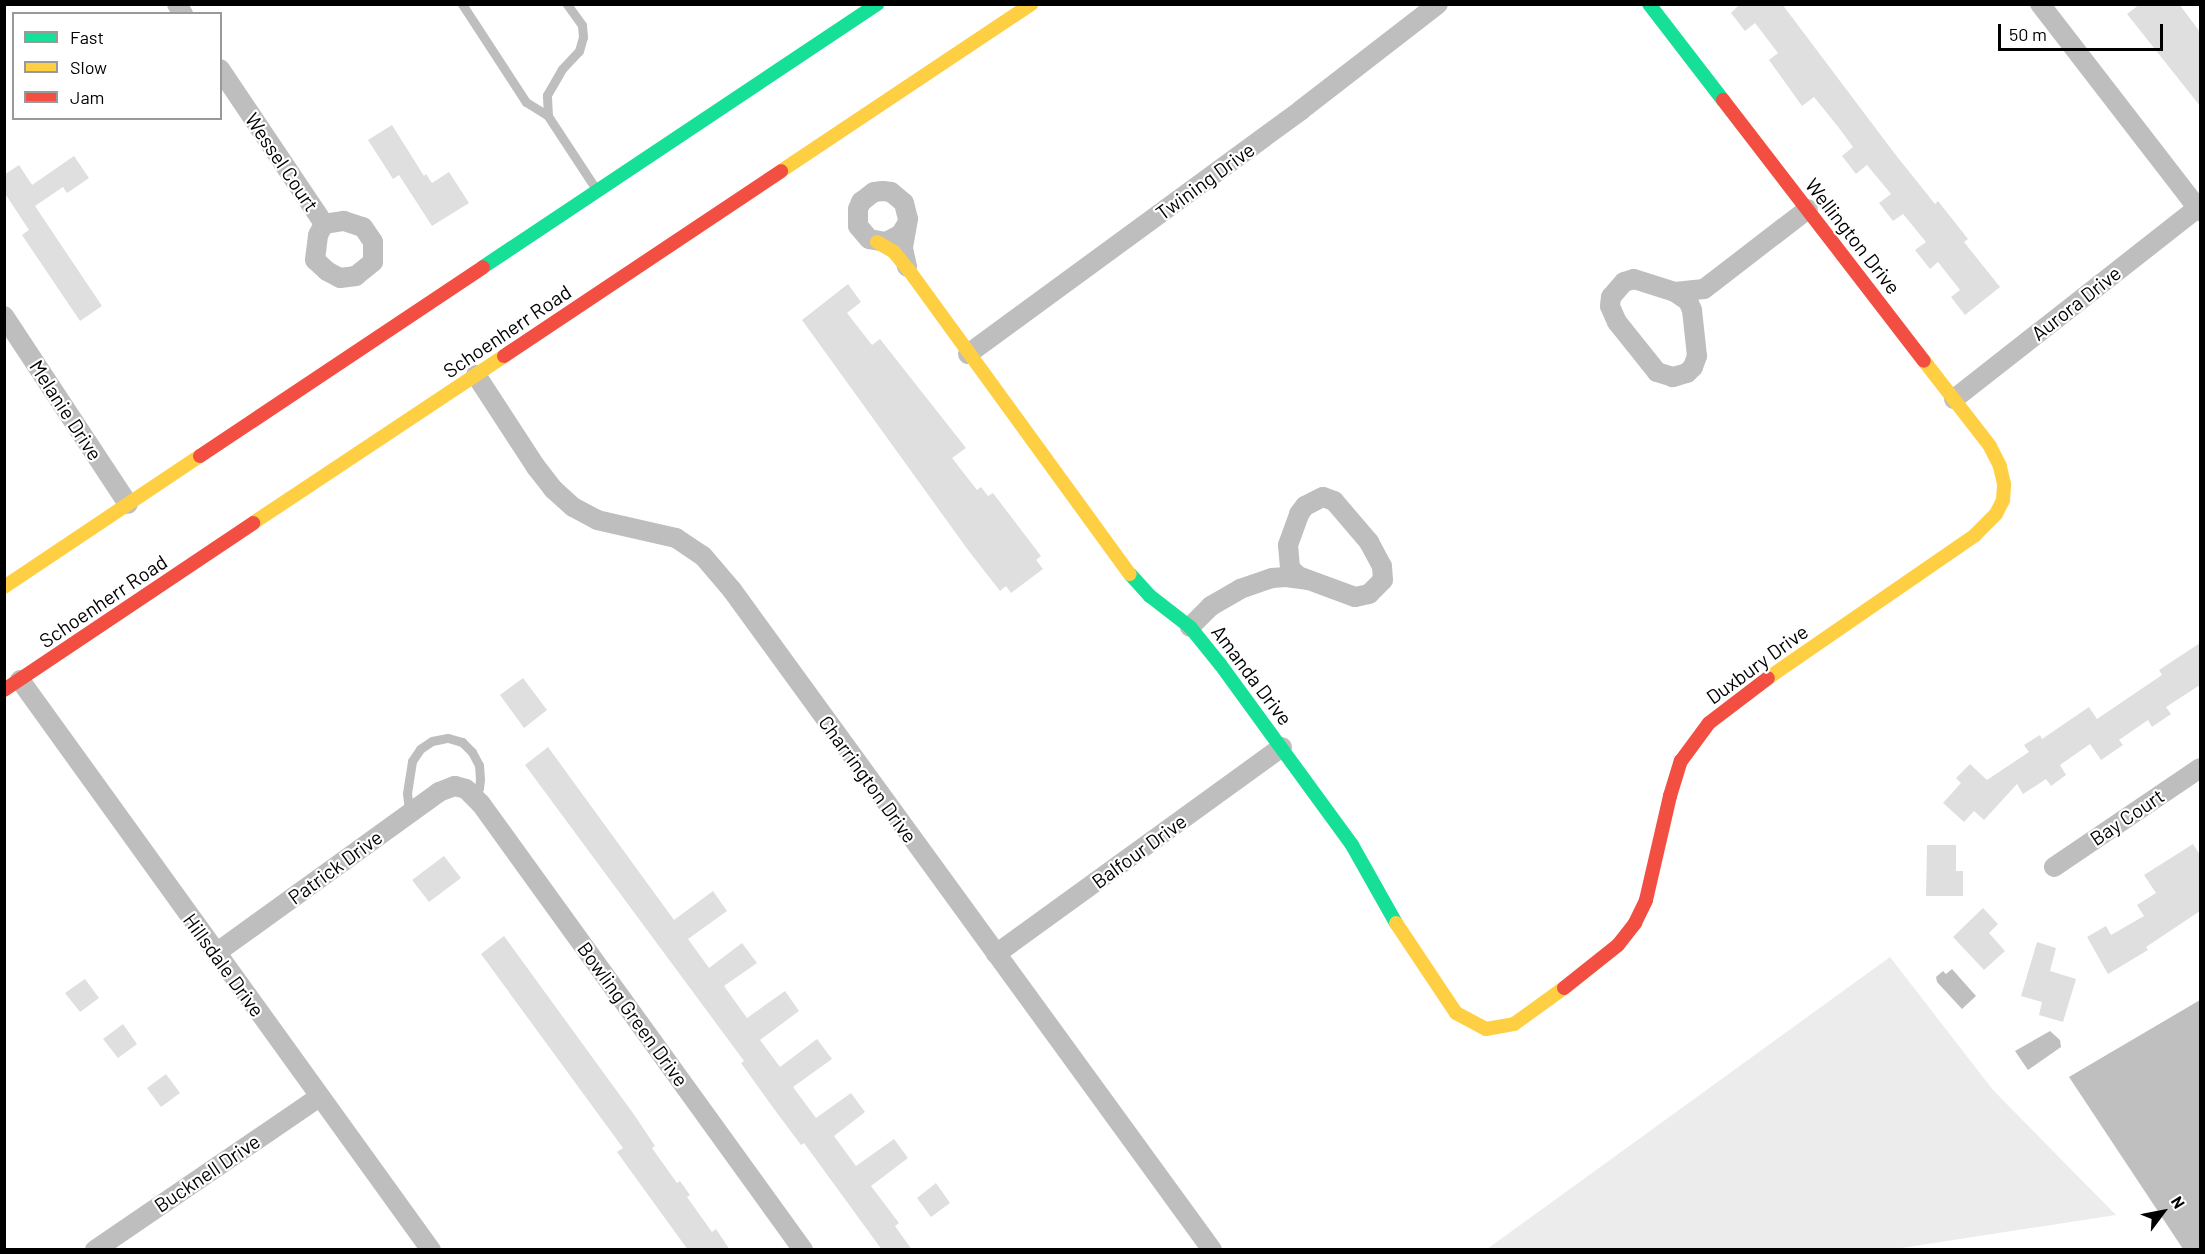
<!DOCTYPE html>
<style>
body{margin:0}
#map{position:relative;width:2205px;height:1254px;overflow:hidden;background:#fff;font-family:Barlow,sans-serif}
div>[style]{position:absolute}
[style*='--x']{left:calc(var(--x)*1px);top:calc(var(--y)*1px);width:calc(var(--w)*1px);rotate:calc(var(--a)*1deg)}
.green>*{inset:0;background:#ececec}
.water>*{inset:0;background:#bfbfbf}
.building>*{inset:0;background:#dfdfdf}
.lane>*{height:9px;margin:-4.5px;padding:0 4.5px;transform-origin:4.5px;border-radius:4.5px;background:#bebebe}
.street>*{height:20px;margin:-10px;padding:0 10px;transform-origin:10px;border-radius:10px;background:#bebebe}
.fast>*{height:14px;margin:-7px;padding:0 7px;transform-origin:7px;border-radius:7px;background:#16e098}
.slow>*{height:14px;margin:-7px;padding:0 7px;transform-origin:7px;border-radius:7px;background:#ffcf43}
.jam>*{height:14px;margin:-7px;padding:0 7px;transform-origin:7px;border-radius:7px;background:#f24e42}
span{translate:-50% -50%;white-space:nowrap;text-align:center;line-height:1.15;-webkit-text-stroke:4.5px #fff;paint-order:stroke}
.street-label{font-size:20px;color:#000}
.frame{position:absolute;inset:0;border:6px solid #000;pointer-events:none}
.legend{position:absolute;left:12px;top:12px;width:210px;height:108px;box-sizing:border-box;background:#fff;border:2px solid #999;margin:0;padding:8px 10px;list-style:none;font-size:18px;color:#000}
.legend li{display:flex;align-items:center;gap:12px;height:30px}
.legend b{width:30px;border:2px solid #999}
.north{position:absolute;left:2133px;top:1182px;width:60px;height:60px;-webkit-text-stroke:4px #fff;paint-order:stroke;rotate:58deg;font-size:16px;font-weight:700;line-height:24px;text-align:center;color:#000}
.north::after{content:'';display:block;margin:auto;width:21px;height:27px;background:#000;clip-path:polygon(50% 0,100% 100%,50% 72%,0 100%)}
.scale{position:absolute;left:1998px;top:24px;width:165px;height:27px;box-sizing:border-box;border:3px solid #000;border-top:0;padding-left:8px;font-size:18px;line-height:21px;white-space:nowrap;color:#000;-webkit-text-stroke:4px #fff;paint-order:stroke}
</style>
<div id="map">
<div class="green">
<i style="clip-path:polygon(1890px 957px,1993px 1090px,2116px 1215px,1895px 1249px,1487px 1249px)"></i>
</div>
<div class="water">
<i style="clip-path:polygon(1952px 969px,1976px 996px,1962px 1009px,1937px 982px,1936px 977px,1943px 971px,1946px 974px)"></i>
<i style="clip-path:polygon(2200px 1000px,2200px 1249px,2183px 1249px,2069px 1077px)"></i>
<i style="clip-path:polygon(2050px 1031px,2060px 1040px,2061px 1047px,2028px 1070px,2015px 1051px)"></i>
</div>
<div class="building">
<i style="clip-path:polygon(1740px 4px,1782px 4px,1895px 154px,1935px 204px,1938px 201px,1968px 239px,1964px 242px,2000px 287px,1965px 315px,1951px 297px,1960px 290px,1938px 262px,1930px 269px,1915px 250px,1926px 242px,1903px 214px,1893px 221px,1879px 203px,1891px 194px,1867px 165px,1856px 174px,1842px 156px,1853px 147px,1839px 128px,1814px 97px,1802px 106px,1769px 60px,1778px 53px,1755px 23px,1745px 31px,1731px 13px)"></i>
<i style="clip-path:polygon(2140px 4px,2179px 4px,2200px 32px,2200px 106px,2127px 14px)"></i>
<i style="clip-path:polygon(392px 125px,424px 176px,426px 174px,432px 183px,449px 172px,469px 203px,432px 226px,399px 175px,393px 179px,368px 140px)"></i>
<i style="clip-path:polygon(74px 156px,89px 178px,67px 193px,63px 187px,35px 206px,102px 306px,80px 321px,22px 235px,29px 230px,4px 192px,4px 175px,19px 165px,32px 185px)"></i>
<i style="clip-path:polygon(848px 284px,861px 302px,847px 313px,872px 345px,880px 339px,966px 448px,952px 458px,977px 490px,981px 487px,988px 496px,993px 493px,1041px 556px,1036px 560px,1043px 569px,1011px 593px,1006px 586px,1000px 591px,968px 550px,802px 320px)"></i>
<i style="clip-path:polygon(2200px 643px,2200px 685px,2166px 707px,2171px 714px,2152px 727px,2148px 720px,2119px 740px,2123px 745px,2101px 760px,2090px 744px,2060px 765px,2066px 775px,2051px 786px,2046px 779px,2023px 794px,2017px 784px,1984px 820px,1974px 811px,1964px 822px,1943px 803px,1961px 783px,1956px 778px,1970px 764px,1987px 780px,2029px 752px,2024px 745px,2040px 735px,2042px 739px,2089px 707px,2097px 719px,2162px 675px,2159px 670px)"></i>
<i style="clip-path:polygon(523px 678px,547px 710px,524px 728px,500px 695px)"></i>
<i style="clip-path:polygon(548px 747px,674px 920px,713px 891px,727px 911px,688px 939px,709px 968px,742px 943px,757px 963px,724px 986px,747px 1018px,785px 991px,799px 1011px,760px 1040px,780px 1067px,817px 1039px,832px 1059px,793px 1087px,816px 1118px,851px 1093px,865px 1112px,834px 1136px,856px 1166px,894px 1139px,908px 1158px,871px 1186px,899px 1223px,895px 1226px,912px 1250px,882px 1250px,804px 1143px,801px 1145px,777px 1113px,741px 1063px,744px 1061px,525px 765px)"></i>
<i style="clip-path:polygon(2193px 844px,2200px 855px,2200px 911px,2146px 947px,2148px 950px,2108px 974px,2087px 937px,2106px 926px,2111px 935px,2144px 916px,2137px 905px,2156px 893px,2144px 875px)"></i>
<i style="clip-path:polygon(1927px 845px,1956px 845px,1956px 871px,1963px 871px,1963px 896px,1926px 896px)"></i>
<i style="clip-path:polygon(444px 856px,461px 878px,429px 902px,412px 880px)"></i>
<i style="clip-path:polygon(1983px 908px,1998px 924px,1989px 933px,2005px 951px,1984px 970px,1953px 937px)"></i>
<i style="clip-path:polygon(504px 936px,635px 1116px,655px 1146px,652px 1148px,677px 1183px,680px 1181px,690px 1195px,687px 1197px,712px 1232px,716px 1229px,730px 1250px,688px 1250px,617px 1152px,623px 1148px,481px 954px)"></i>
<i style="clip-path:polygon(2037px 942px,2056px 948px,2050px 971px,2076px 979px,2063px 1022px,2039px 1015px,2042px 1002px,2021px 996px)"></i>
<i style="clip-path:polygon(85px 979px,99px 998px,80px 1012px,65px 993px)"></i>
<i style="clip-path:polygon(123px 1024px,137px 1044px,118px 1058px,103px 1039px)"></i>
<i style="clip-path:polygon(166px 1074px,180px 1093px,161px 1107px,147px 1088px)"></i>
<i style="clip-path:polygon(936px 1183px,950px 1203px,931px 1217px,917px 1198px)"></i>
</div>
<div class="lane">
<i style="--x:462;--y:4;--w:117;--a:56.9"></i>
<i style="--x:526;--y:102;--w:26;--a:32"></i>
<i style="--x:548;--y:116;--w:87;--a:56.7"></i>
<i style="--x:548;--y:116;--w:21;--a:-93"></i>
<i style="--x:547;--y:95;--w:30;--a:-60"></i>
<i style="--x:562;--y:69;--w:25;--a:-47"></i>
<i style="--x:579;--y:51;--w:15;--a:-74"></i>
<i style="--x:583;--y:37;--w:12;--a:-95"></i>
<i style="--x:582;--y:25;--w:26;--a:-126"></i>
<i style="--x:414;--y:810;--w:10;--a:-127"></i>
<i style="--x:408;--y:802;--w:9;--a:-96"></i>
<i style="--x:407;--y:793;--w:32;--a:-81"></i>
<i style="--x:412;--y:761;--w:14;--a:-56"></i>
<i style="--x:420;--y:749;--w:14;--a:-34"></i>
<i style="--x:432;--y:741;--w:16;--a:-11"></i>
<i style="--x:448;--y:738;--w:15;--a:16"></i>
<i style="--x:462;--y:742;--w:14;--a:45"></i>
<i style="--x:472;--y:752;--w:15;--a:62"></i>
<i style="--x:479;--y:765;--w:14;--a:86"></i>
<i style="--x:480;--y:779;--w:9;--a:96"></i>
<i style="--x:479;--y:788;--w:9;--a:131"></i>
</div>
<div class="street">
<i style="--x:177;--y:4;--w:12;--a:59"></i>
<i style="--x:2040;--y:4;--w:262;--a:52.3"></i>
<i style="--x:220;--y:69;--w:187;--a:56.1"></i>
<i style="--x:344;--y:221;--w:20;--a:18"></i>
<i style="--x:363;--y:227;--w:18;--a:56"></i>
<i style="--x:373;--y:242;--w:20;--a:90"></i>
<i style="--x:373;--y:262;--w:22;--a:141"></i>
<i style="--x:356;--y:276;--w:16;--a:173"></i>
<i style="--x:340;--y:278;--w:15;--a:-152"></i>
<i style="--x:327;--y:271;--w:16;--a:-137"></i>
<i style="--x:315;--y:260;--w:25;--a:-83"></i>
<i style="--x:318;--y:235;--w:13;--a:-61"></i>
<i style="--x:324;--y:224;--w:20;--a:-9"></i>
<i style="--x:905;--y:227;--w:8;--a:120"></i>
<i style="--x:901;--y:234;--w:17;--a:152"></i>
<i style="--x:886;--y:242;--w:17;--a:-170"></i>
<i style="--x:869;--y:239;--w:17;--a:-130"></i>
<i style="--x:858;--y:226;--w:17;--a:-90"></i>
<i style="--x:858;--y:209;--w:8;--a:-67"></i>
<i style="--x:861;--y:202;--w:16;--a:-38"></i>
<i style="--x:874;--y:192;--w:9;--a:-6"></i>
<i style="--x:883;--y:191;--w:8;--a:7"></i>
<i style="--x:891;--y:192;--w:17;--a:40"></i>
<i style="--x:904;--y:203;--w:16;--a:76"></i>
<i style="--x:908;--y:219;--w:29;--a:100"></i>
<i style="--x:903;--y:248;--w:19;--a:78"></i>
<i style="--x:1634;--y:279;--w:43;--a:17.6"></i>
<i style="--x:1675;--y:292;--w:16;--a:35"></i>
<i style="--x:1688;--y:301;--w:10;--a:66"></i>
<i style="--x:1692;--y:310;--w:46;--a:83.8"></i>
<i style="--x:1697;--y:356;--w:12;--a:110"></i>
<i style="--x:1693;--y:367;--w:8;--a:135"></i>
<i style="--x:1687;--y:373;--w:15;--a:164"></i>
<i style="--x:1673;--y:377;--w:17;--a:-163"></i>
<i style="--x:1657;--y:372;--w:64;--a:-128.7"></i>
<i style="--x:1617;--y:322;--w:17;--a:-114"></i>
<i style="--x:1610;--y:306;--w:9;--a:-84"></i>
<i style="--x:1611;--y:297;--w:20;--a:-49"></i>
<i style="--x:1624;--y:282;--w:10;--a:-17"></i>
<i style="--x:1675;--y:292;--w:29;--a:-6"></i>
<i style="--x:1704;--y:289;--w:131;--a:-37.6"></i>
<i style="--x:4;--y:316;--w:225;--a:56.6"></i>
<i style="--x:968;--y:354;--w:413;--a:-36.2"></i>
<i style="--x:1301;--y:110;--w:173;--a:-37.7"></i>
<i style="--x:476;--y:375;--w:110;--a:56.9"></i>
<i style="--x:536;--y:467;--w:28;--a:52"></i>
<i style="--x:553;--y:489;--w:27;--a:42"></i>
<i style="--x:573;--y:507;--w:27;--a:28"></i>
<i style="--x:597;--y:520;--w:81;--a:12.8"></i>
<i style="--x:676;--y:538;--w:32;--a:34"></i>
<i style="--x:703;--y:556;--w:45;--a:49.5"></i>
<i style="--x:732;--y:590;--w:816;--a:53.97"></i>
<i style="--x:1954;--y:399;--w:310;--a:-38.1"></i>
<i style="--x:1323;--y:497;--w:12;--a:20"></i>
<i style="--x:1334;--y:501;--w:54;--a:49.5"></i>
<i style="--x:1369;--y:542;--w:27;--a:62"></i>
<i style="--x:1382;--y:566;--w:14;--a:86"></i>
<i style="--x:1383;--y:580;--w:20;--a:135"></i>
<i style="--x:1369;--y:594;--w:14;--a:168"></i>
<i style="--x:1355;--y:597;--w:61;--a:-159.8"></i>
<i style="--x:1298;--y:576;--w:11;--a:-135"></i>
<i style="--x:1290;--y:568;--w:23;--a:-95"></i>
<i style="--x:1288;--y:545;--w:33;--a:-70"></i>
<i style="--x:1299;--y:514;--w:10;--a:-53"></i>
<i style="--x:1305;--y:506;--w:20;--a:-27"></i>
<i style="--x:1190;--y:627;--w:30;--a:-45"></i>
<i style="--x:1211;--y:606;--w:34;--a:-30"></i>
<i style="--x:1240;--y:589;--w:34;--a:-19"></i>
<i style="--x:1272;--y:578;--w:14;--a:-4"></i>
<i style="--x:1286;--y:577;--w:21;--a:8"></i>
<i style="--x:20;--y:680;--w:703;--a:54.21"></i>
<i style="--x:2054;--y:867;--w:176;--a:-34.1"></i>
<i style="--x:216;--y:953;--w:275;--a:-35.8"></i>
<i style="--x:439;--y:792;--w:17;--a:-21"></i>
<i style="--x:455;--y:786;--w:11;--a:15"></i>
<i style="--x:466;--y:789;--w:21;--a:45"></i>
<i style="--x:481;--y:804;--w:550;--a:54.17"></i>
<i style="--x:996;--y:954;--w:353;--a:-35.9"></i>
<i style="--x:95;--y:1250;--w:271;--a:-34.3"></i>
</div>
<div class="fast">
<i style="--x:1649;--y:4;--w:121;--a:52.4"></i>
<i style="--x:483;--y:267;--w:474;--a:-33.7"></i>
<i style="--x:1130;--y:574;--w:30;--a:48"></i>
<i style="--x:1150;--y:596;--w:51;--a:37.8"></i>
<i style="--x:1190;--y:627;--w:48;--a:51"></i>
<i style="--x:1220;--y:664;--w:224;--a:53.9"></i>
<i style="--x:1352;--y:845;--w:90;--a:60.6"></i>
</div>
<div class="slow">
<i style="--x:781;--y:171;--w:301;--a:-33.7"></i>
<i style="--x:877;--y:242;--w:20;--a:30"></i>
<i style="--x:894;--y:252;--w:22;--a:51"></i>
<i style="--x:908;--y:269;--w:377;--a:54"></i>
<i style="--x:253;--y:523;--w:301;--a:-33.6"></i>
<i style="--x:4;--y:587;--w:236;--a:-33.8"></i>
<i style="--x:1768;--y:678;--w:252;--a:-34.6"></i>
<i style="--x:1975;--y:535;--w:30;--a:-45"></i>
<i style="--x:1996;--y:514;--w:16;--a:-63"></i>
<i style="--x:2003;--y:500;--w:16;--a:-86"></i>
<i style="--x:2004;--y:484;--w:18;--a:-103"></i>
<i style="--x:2000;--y:466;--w:22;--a:-117"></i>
<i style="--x:1990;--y:446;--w:108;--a:-127.8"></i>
<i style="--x:1396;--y:923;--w:108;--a:56.3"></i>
<i style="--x:1456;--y:1013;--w:34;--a:28"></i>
<i style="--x:1486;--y:1029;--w:28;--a:-10"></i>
<i style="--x:1514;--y:1024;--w:62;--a:-35.8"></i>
</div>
<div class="jam">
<i style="--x:1723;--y:100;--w:329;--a:52.4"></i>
<i style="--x:504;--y:356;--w:333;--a:-33.7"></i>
<i style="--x:200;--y:456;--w:340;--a:-33.7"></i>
<i style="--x:4;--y:690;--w:300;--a:-33.8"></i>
<i style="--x:1564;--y:988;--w:69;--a:-38.5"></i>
<i style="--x:1618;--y:945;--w:28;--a:-52"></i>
<i style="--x:1635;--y:923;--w:25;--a:-64"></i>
<i style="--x:1646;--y:900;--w:107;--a:-77"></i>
<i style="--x:1670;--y:796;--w:37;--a:-73"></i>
<i style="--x:1681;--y:761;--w:47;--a:-53.6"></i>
<i style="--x:1709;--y:723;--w:74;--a:-37.3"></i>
</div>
<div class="street-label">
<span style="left:282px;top:162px;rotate:56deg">Wessel Court</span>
<span style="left:1205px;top:181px;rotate:-36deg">Twining Drive</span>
<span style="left:1853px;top:236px;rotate:52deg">Wellington Drive</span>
<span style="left:2076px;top:303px;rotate:-38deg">Aurora Drive</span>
<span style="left:507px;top:331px;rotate:-34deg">Schoenherr Road</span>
<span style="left:66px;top:410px;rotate:57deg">Melanie Drive</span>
<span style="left:103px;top:601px;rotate:-34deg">Schoenherr Road</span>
<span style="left:1757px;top:664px;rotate:-36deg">Duxbury Drive</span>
<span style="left:1252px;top:675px;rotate:53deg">Amanda Drive</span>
<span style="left:868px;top:779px;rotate:54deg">Charrington Drive</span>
<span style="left:2127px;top:817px;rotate:-34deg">Bay Court</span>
<span style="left:1139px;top:851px;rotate:-36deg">Balfour Drive</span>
<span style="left:335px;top:867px;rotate:-36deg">Patrick Drive</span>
<span style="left:224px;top:965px;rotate:54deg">Hillsdale Drive</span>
<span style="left:633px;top:1014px;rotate:54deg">Bowling Green Drive</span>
<span style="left:207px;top:1173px;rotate:-34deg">Bucknell Drive</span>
</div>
<div class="frame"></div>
<ul class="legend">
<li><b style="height:8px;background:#16e098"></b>Fast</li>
<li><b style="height:8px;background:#ffcf43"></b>Slow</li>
<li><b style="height:8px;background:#f24e42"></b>Jam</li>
</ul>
<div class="north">N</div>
<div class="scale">50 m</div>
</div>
